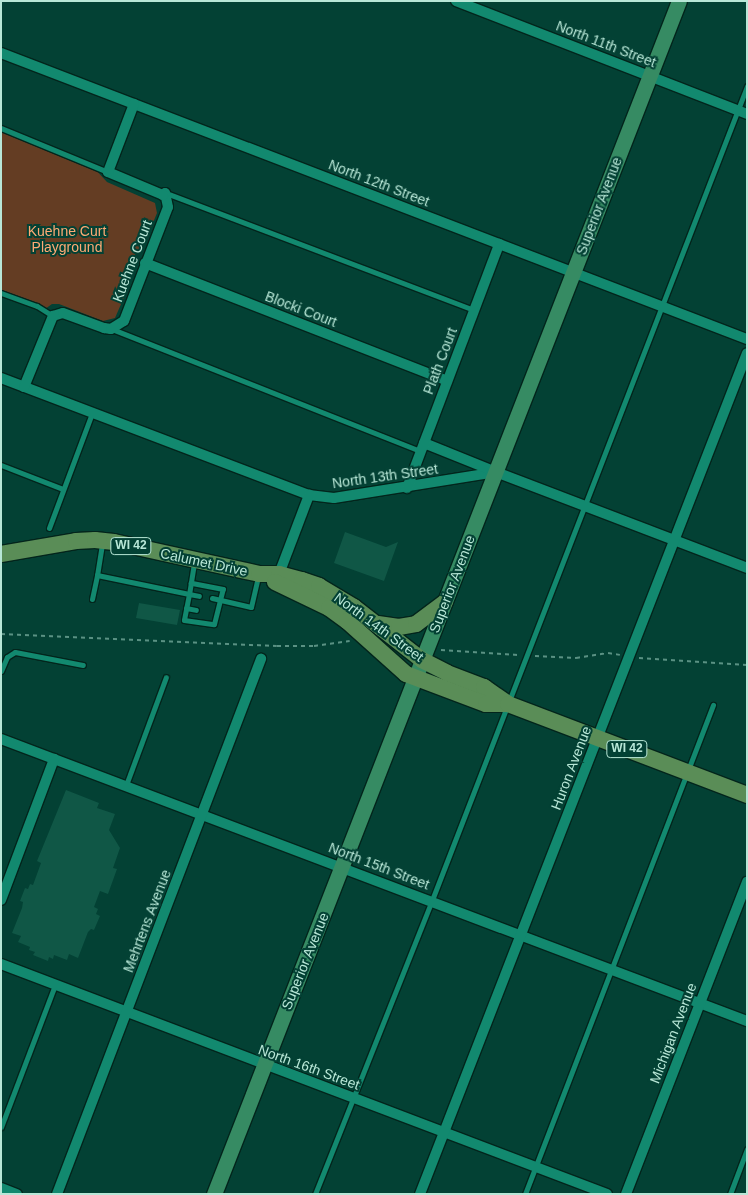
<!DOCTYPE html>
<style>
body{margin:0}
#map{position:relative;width:748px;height:1195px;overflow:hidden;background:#034134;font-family:Helvetica,sans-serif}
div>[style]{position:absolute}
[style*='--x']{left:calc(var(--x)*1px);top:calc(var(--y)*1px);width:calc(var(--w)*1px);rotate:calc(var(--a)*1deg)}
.green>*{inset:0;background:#643d23}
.building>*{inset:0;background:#105746}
.path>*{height:2px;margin-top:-1px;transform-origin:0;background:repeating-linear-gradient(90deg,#5a9183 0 4px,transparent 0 8px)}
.roads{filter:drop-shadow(1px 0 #03251c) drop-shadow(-1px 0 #03251c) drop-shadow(0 1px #03251c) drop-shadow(0 -1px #03251c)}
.lane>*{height:5px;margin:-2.5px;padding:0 2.5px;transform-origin:2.5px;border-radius:2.5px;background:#12896f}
.street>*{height:10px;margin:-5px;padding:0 5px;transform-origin:5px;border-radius:5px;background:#12896f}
.secondary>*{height:15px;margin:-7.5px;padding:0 7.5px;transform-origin:7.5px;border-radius:7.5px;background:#368b63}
.primary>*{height:16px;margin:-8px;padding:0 8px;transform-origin:8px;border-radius:8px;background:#5a8d57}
span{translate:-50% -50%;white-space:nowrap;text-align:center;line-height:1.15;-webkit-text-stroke:4px #034134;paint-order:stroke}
.shield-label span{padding:1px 4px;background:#034134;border:1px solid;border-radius:4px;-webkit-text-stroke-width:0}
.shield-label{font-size:12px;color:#b8e7d7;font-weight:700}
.street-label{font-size:14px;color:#b8e7d7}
.park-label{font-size:14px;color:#feaa75}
.frame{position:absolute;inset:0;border:2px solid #b8e7d7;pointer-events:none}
</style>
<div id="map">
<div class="green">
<i style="clip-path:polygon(1px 132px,94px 168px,107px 182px,155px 203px,157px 213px,144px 245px,129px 261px,132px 279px,115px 318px,103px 321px,59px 304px,52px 304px,45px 309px,1px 290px)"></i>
</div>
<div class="building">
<i style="clip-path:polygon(345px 532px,386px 547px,398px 542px,384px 581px,334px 563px)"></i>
<i style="clip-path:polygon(139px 603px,180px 610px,177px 625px,136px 618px)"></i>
<i style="clip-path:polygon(66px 790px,99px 803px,97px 808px,115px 814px,109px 830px,120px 848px,113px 868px,117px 869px,108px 894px,100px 891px,94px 907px,98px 909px,96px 914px,100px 916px,94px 930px,91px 929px,88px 932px,78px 958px,69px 954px,67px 960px,54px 955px,53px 959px,49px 957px,48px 961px,33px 955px,35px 952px,29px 950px,30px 947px,18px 942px,21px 936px,12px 933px,22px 908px,23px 902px,20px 901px,25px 888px,28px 889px,30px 884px,33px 885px,41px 863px,37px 861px)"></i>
</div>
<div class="path">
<i style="--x:1;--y:634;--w:276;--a:2.5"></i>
<i style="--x:277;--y:646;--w:37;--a:0"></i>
<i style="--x:314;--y:646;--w:36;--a:-8"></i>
<i style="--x:441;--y:650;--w:77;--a:3.7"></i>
<i style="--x:535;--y:656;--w:41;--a:2.8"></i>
<i style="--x:576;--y:658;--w:32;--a:-9"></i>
<i style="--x:608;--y:653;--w:12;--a:9"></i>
<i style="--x:639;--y:658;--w:108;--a:3.7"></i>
</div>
<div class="roads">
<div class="lane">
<i style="--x:1;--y:128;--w:116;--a:22.4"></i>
<i style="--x:166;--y:193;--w:329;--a:20.8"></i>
<i style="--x:1;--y:293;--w:38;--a:20"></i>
<i style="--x:37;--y:306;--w:19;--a:32"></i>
<i style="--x:112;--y:329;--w:331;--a:21.6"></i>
<i style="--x:1;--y:465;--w:66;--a:21.2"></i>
<i style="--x:49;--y:528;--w:123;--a:-69.5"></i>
<i style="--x:102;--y:544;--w:31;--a:99"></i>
<i style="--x:97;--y:575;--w:94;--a:11.7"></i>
<i style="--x:189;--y:594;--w:26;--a:101"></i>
<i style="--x:184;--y:620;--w:30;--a:8"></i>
<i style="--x:214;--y:624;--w:36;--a:-76"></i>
<i style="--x:223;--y:589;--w:33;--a:-169"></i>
<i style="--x:194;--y:563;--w:31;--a:99"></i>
<i style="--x:189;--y:594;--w:10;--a:11"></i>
<i style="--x:212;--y:598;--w:40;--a:13"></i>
<i style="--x:251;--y:607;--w:31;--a:-77"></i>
<i style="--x:92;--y:599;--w:25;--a:-78"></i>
<i style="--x:186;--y:608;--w:10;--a:11"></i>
<i style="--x:1;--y:671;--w:15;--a:-67"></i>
<i style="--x:7;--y:657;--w:9;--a:-32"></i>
<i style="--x:15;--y:652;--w:69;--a:10.8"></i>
<i style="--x:126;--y:785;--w:115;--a:-69.7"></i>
<i style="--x:1;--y:1127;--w:152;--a:-69.2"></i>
<i style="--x:315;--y:1194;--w:316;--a:-68.3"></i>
<i style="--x:432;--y:900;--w:873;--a:-68.84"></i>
<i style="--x:525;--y:1194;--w:524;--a:-68.97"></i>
<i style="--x:730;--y:1194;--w:48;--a:-69.3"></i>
</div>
<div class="street">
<i style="--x:456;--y:1;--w:312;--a:21.2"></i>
<i style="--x:1;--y:53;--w:799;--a:20.98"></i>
<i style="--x:145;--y:263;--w:324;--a:21.3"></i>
<i style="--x:1;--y:378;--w:329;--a:20.8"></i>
<i style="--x:309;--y:495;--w:25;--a:7"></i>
<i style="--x:334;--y:498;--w:164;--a:-9.1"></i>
<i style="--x:24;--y:387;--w:77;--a:-67.8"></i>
<i style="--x:53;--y:316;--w:10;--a:-17"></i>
<i style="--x:63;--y:313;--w:44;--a:20.1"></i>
<i style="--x:104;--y:328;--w:7;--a:8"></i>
<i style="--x:111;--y:329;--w:15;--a:-32"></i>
<i style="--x:124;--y:321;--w:122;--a:-68.9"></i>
<i style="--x:168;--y:207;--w:14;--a:-102"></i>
<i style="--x:165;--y:193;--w:3;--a:135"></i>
<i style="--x:163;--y:195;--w:60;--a:-157.3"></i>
<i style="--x:108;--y:172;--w:73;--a:-69.1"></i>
<i style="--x:424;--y:443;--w:78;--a:21.9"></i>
<i style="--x:496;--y:472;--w:269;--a:20.9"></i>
<i style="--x:407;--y:488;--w:261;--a:-69.3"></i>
<i style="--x:279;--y:574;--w:85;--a:-69.2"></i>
<i style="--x:1;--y:739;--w:798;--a:20.71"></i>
<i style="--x:1;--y:900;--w:151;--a:-69.4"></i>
<i style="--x:1;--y:964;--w:648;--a:20.78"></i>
<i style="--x:1;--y:1188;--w:17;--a:21"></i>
<i style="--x:57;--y:1194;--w:573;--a:-69.13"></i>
<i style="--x:420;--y:1194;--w:902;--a:-68.75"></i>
<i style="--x:626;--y:1194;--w:335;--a:-68.8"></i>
</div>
<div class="secondary">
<i style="--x:214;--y:1194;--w:1280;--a:-68.71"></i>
</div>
<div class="primary">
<i style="--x:1;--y:554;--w:76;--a:-9.8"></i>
<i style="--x:76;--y:541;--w:19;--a:-3"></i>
<i style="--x:95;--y:540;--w:19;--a:6"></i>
<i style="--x:114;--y:542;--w:148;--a:12.4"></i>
<i style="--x:259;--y:574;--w:20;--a:0"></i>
<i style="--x:279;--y:574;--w:24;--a:15"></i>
<i style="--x:302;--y:580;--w:18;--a:19"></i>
<i style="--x:319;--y:586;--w:41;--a:31"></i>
<i style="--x:354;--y:607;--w:86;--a:37.9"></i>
<i style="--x:422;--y:660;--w:28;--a:27"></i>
<i style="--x:447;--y:673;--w:40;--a:21"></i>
<i style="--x:484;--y:687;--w:29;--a:35"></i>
<i style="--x:275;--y:582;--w:60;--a:25.7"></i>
<i style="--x:329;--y:608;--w:22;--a:36"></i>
<i style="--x:347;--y:621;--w:79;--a:41.9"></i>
<i style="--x:406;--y:674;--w:85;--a:20.6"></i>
<i style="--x:486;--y:704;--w:22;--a:0"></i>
<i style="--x:508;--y:704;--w:256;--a:20.8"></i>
<i style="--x:378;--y:624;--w:21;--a:8"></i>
<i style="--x:399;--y:627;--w:17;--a:-10"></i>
<i style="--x:416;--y:624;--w:36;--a:-37"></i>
</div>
</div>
<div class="shield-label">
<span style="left:131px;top:546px">WI 42</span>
<span style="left:627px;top:749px">WI 42</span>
</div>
<div class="street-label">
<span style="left:606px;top:44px;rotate:21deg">North 11th Street</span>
<span style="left:379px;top:183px;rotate:21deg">North 12th Street</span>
<span style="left:599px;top:206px;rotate:-69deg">Superior Avenue</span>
<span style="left:132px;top:261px;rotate:-69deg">Kuehne Court</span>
<span style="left:301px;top:309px;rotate:21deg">Blocki Court</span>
<span style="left:440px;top:361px;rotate:-69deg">Plath Court</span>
<span style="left:385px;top:476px;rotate:-8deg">North 13th Street</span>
<span style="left:204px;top:562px;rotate:12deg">Calumet Drive</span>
<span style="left:452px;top:584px;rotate:-69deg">Superior Avenue</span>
<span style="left:379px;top:627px;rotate:36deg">North 14th Street</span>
<span style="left:571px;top:768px;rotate:-69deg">Huron Avenue</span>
<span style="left:379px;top:866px;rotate:21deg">North 15th Street</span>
<span style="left:147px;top:921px;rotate:-69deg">Mehrtens Avenue</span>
<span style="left:305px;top:961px;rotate:-68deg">Superior Avenue</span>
<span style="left:673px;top:1033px;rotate:-69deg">Michigan Avenue</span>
<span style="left:309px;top:1067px;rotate:20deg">North 16th Street</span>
</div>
<div class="park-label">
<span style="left:67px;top:239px">Kuehne Curt<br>Playground</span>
</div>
<div class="frame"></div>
</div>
